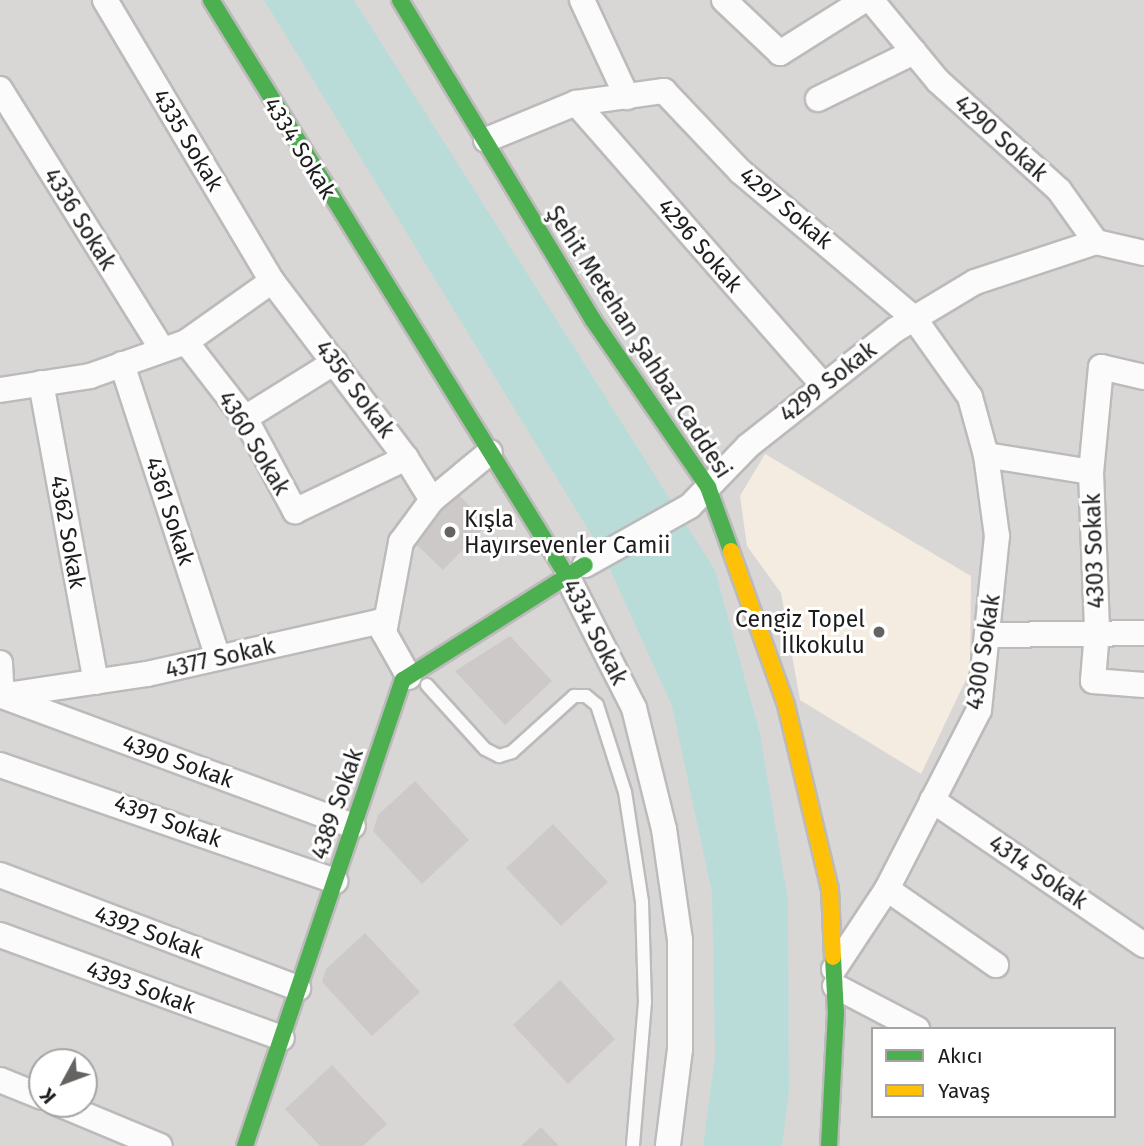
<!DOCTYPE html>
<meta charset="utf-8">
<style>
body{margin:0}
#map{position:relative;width:1144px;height:1146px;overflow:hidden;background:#eae7e5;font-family:"Fira Sans",sans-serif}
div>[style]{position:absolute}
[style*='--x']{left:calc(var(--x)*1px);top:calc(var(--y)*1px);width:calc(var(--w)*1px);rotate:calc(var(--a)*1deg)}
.residential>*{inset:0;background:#d9d7d6}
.education>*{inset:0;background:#f4ece0}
.water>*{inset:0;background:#badcd8}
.building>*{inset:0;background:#cdc9c8}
.roads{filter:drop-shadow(2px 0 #bcbaba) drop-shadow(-2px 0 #bcbaba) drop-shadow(0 2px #bcbaba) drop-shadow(0 -2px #bcbaba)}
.lane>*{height:12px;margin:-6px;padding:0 6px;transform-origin:6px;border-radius:6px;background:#fcfbfb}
.street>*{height:24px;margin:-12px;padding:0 12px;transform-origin:12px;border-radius:12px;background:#fcfbfb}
.fast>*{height:16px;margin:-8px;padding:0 8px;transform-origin:8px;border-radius:8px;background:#4caf50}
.slow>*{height:16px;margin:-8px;padding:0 8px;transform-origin:8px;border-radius:8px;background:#ffc107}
.dots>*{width:19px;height:19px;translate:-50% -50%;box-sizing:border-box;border:4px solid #fff;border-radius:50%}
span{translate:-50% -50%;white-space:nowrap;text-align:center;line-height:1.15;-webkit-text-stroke:6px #fff;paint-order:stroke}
.street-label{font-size:23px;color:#1c1c1c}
.poi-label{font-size:23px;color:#1c1c1c}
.left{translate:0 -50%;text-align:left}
.right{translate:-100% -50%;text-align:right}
.legend{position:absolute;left:871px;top:1027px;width:245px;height:91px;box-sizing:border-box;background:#fff;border:2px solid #a4a4a4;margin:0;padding:9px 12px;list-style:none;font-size:21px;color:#1c1c1c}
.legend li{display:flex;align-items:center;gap:14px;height:35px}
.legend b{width:35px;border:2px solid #a4a4a4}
.north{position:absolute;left:28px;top:1048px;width:70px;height:70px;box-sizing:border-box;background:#fff;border:2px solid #a4a4a4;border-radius:50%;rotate:229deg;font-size:19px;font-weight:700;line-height:28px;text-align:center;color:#1c1c1c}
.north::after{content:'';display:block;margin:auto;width:24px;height:32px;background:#646362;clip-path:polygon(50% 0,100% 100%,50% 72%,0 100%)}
</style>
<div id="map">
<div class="residential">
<i style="clip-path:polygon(evenodd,0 0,1144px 0,1144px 1146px,0 1146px,0 0,873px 1029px,1114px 1029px,1114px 1116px,873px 1116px,873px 1029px,0 0,42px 1062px,84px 1062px,84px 1104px,42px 1104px,42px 1062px)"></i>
</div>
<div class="education">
<i style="clip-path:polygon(765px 454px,971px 576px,970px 671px,921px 774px,800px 700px,781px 593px,747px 546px,740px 496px)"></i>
</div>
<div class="water">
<i style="clip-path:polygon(264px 0,354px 0,715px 570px,760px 734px,788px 901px,789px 1090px,782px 1146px,703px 1146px,715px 1056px,712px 893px,672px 706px,602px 552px)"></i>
</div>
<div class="building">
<i style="clip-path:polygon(460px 496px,488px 524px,443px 570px,417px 545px,443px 510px)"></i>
<i style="clip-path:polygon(510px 636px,552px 681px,505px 725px,455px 671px)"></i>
<i style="clip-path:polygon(415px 781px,469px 840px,422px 884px,373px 831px,378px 815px)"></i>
<i style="clip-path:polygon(553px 824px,608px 882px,561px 926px,506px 868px)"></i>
<i style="clip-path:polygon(365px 933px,420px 992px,372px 1036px,322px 982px,326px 969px)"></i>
<i style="clip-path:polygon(560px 980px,615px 1039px,568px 1084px,513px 1025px)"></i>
<i style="clip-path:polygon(332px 1065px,387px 1124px,363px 1146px,320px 1146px,285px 1109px)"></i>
<i style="clip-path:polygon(541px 1127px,559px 1146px,521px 1146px)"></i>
</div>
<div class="roads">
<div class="lane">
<i style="--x:427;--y:685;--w:86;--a:47.8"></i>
<i style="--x:485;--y:749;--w:16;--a:27"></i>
<i style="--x:499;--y:756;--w:14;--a:-17"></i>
<i style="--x:512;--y:752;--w:84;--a:-42.1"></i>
<i style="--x:574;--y:696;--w:12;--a:0"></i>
<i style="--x:586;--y:696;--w:14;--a:39"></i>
<i style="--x:597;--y:705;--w:91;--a:72.2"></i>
<i style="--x:625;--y:792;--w:111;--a:81.2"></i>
<i style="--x:642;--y:902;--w:100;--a:88.3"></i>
<i style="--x:645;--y:1002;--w:144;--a:94.8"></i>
</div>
<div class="street">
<i style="--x:105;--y:0;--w:327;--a:59.3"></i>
<i style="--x:272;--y:281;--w:222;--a:52.9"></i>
<i style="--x:406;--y:458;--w:49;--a:58.2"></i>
<i style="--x:582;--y:0;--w:107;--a:65.1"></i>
<i style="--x:724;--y:0;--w:77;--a:43.4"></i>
<i style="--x:780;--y:53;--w:99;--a:-32.2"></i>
<i style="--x:871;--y:0;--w:105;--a:50.4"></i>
<i style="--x:938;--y:81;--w:163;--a:42"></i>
<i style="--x:1059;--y:190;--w:64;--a:54.6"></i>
<i style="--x:1096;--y:242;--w:49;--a:12.9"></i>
<i style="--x:0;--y:89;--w:305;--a:58.1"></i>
<i style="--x:818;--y:99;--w:107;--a:-26.1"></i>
<i style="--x:576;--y:103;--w:376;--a:48.8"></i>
<i style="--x:486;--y:140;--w:97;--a:-22.3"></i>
<i style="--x:576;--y:103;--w:89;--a:-7.8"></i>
<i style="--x:664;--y:91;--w:112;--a:46.5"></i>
<i style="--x:741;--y:172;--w:226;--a:40.2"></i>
<i style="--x:914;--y:318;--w:97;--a:54.7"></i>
<i style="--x:970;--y:397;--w:60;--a:74.6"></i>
<i style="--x:986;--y:455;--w:82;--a:82.3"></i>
<i style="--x:997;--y:536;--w:175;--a:95.9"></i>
<i style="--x:979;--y:710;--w:201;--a:117.2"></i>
<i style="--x:887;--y:889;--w:96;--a:123.5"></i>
<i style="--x:186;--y:342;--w:96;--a:52.2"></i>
<i style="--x:245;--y:418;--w:106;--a:61.7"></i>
<i style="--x:295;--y:511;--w:123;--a:-25.5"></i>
<i style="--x:122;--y:364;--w:309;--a:71.9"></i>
<i style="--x:1144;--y:377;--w:44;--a:-166.9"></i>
<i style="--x:1101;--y:367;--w:105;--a:95.4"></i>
<i style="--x:1091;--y:472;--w:159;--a:87.8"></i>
<i style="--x:1097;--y:631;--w:50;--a:94.6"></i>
<i style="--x:1093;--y:681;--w:51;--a:4.5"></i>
<i style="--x:41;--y:383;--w:304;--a:79.6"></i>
<i style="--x:0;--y:390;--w:91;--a:-8.8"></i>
<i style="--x:90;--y:376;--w:102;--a:-19.5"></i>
<i style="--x:186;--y:342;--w:105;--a:-35.3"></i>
<i style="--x:245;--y:418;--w:106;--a:-31.9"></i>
<i style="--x:986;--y:455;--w:106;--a:9.2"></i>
<i style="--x:585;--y:565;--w:120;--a:-29.3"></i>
<i style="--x:690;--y:506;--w:83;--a:-46"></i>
<i style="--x:748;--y:446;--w:187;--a:-38.3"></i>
<i style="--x:895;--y:330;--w:93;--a:-31"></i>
<i style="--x:975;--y:282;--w:127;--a:-18.3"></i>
<i style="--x:567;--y:576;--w:148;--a:63.1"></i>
<i style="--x:634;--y:708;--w:125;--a:76.1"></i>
<i style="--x:664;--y:829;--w:112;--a:81.8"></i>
<i style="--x:680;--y:940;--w:109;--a:90"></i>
<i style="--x:680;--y:1049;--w:98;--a:97.1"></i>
<i style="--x:384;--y:633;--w:93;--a:-79.4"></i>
<i style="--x:401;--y:542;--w:52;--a:-53.6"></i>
<i style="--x:432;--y:500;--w:75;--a:-39.6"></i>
<i style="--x:990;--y:635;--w:154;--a:-0.7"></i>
<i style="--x:0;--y:663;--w:33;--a:87"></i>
<i style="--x:2;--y:696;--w:374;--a:20.3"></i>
<i style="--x:0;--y:696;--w:149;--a:-8.5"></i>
<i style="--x:147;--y:674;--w:237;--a:-12.7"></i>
<i style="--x:378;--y:622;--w:63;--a:60.6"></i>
<i style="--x:0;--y:765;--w:355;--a:19.1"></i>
<i style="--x:932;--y:800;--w:257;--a:34.4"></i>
<i style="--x:0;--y:875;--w:319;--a:20.8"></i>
<i style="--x:887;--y:889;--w:133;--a:34.9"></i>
<i style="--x:0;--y:935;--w:300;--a:20.1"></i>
<i style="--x:835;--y:986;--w:93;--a:27.7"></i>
<i style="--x:0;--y:1080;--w:45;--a:22"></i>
<i style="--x:59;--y:1104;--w:109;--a:22.6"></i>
</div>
<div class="fast">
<i style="--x:211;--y:0;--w:677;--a:58.28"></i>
<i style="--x:400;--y:0;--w:374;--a:58.9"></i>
<i style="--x:593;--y:320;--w:203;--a:55.4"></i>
<i style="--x:708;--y:487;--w:68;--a:70.2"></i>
<i style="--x:245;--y:1146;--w:492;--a:-71.3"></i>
<i style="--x:403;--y:680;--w:215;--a:-32.3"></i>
<i style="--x:829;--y:1146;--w:132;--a:-87"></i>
<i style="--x:836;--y:1014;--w:57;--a:-93"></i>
</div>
<div class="slow">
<i style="--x:731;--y:551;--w:164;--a:70.3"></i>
<i style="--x:786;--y:705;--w:189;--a:76.6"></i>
<i style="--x:830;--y:889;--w:68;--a:87.5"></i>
</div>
</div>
<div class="dots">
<i style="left:450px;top:532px;background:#646362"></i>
<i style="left:879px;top:632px;background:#646362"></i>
</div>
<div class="street-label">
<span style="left:1001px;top:138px;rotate:42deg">4290 Sokak</span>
<span style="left:188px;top:140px;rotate:59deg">4335 Sokak</span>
<span style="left:300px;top:148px;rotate:58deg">4334 Sokak</span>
<span style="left:786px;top:208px;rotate:40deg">4297 Sokak</span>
<span style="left:80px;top:219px;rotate:58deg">4336 Sokak</span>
<span style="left:700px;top:245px;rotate:49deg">4296 Sokak</span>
<span style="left:639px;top:342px;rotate:57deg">Şehit Metehan Şahbaz Caddesi</span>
<span style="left:828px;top:382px;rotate:-38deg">4299 Sokak</span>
<span style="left:355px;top:389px;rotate:53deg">4356 Sokak</span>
<span style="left:254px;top:443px;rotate:59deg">4360 Sokak</span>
<span style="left:170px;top:511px;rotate:72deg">4361 Sokak</span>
<span style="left:68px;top:532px;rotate:80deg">4362 Sokak</span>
<span style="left:1094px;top:551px;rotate:-92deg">4303 Sokak</span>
<span style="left:595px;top:632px;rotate:63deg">4334 Sokak</span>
<span style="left:983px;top:652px;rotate:-81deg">4300 Sokak</span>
<span style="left:220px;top:658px;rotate:-13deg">4377 Sokak</span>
<span style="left:178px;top:761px;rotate:20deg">4390 Sokak</span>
<span style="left:337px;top:804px;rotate:-71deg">4389 Sokak</span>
<span style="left:168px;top:821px;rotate:20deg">4391 Sokak</span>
<span style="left:1038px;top:872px;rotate:34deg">4314 Sokak</span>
<span style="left:149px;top:932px;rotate:20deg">4392 Sokak</span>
<span style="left:141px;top:987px;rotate:20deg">4393 Sokak</span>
</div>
<div class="poi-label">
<span class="left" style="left:464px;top:532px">Kışla<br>Hayırsevenler Camii</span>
<span class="right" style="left:865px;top:632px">Cengiz Topel<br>İlkokulu</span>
</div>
<ul class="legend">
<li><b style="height:9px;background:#4caf50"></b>Akıcı</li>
<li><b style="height:9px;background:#ffc107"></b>Yavaş</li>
</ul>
<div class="north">K</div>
</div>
